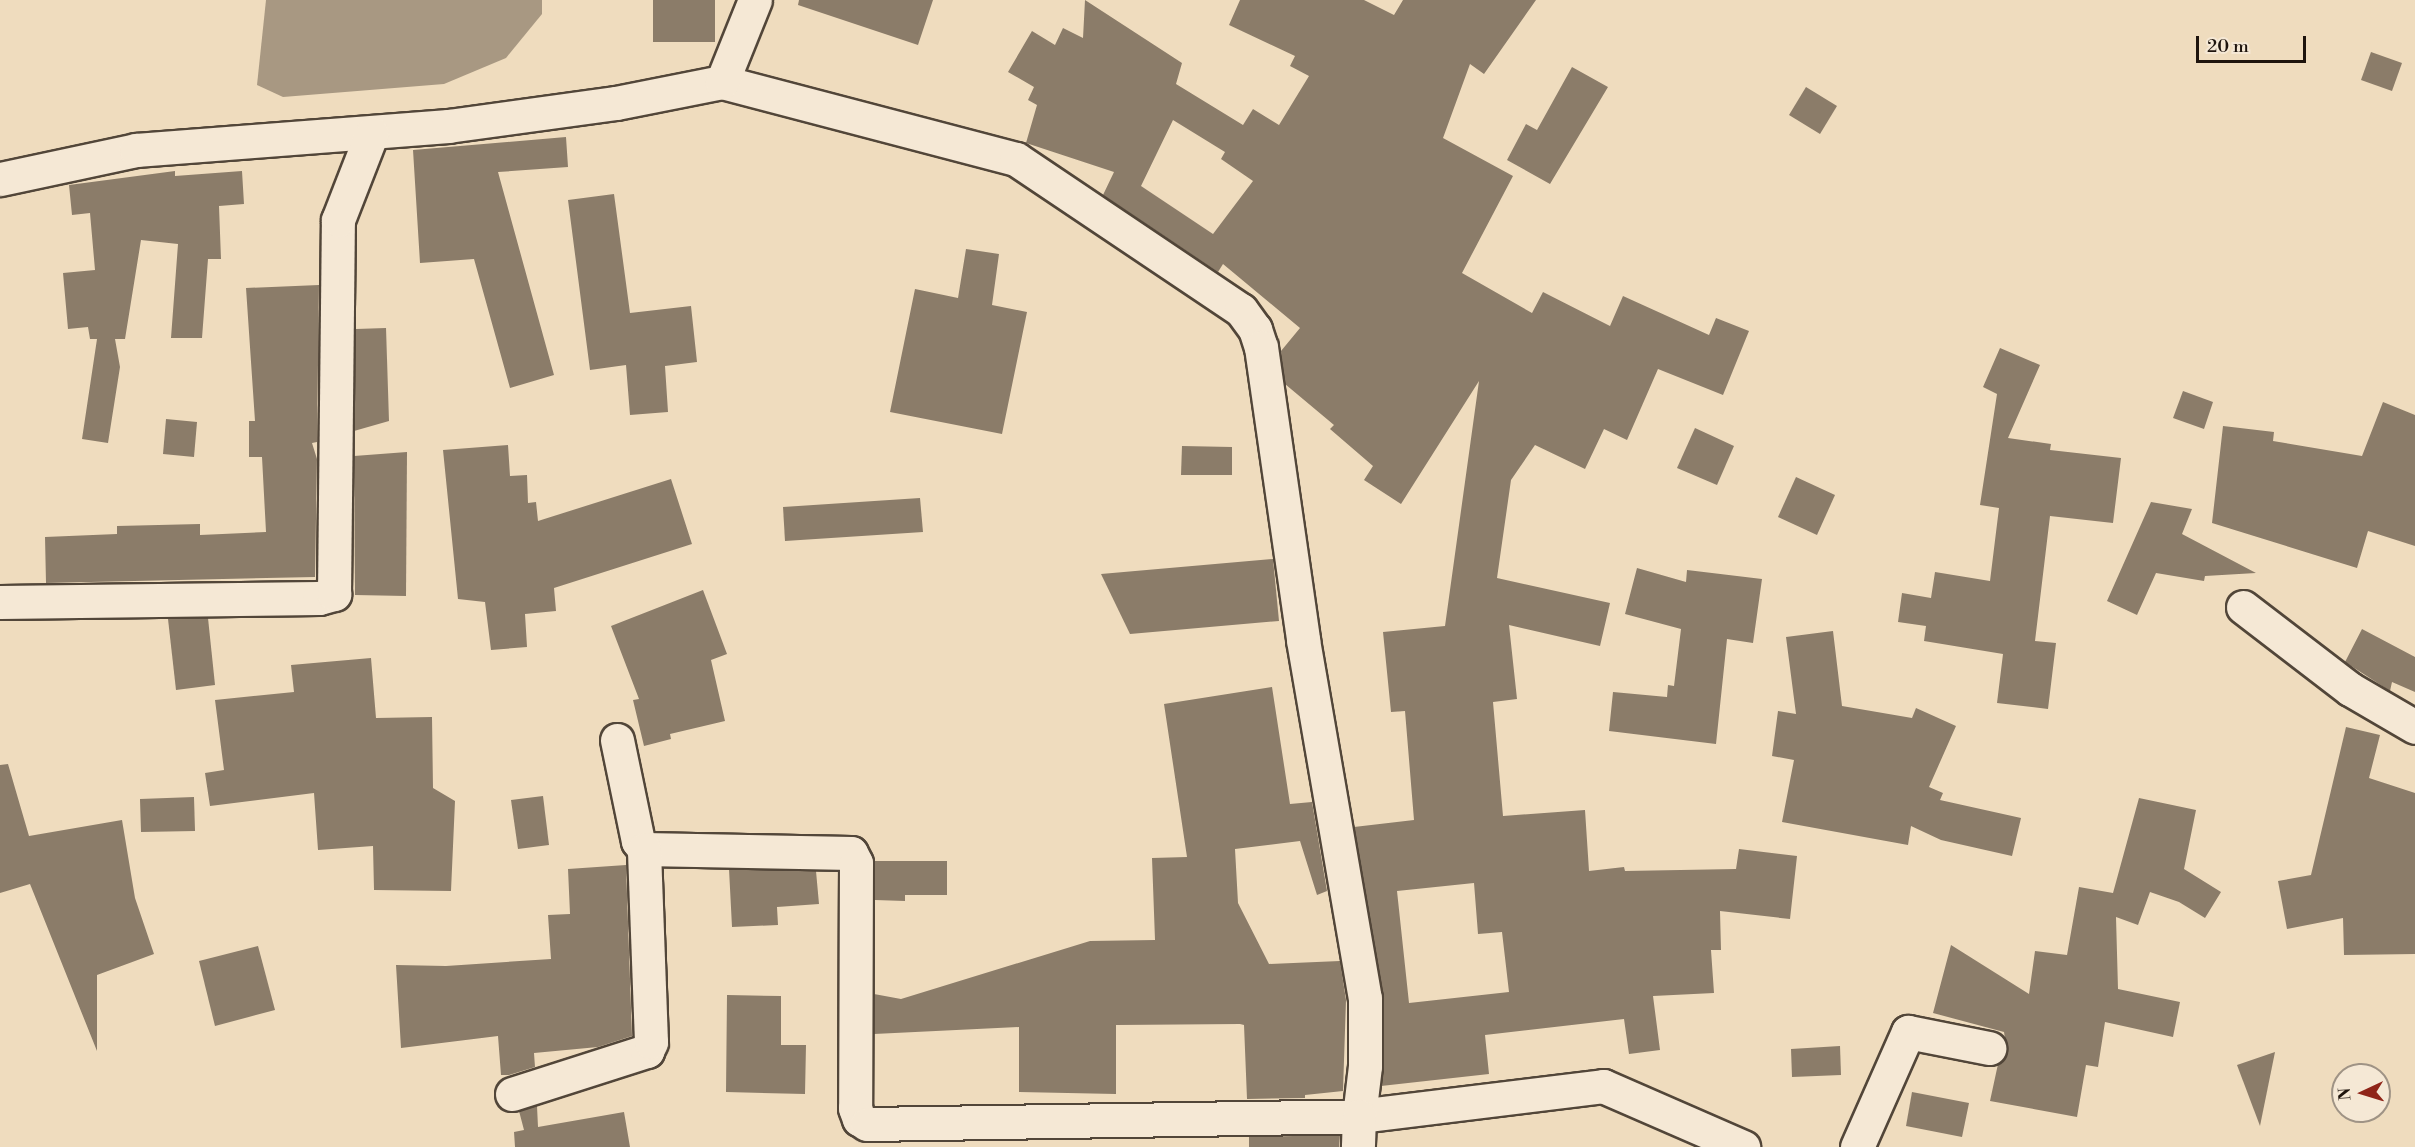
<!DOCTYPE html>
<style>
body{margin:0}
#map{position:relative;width:2415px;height:1147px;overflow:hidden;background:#efdcbe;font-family:"Libre Bodoni",serif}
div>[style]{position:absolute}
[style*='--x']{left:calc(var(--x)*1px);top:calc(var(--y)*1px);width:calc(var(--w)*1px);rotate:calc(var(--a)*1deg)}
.water>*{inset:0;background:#a89882}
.building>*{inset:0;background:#8b7c69}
.roads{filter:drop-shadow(2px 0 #524639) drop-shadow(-2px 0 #524639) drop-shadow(0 2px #524639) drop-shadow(0 -2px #524639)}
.minor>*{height:33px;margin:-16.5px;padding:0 16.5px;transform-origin:16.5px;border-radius:16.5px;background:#f5e8d5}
span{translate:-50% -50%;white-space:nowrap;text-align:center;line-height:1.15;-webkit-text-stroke:6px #f5e8d5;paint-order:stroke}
.north{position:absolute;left:2331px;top:1063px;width:60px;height:60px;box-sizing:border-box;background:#f5e8d5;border:2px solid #9f9385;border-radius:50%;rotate:266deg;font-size:16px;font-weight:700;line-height:24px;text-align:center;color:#1e140d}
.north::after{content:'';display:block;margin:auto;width:21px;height:27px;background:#8f2418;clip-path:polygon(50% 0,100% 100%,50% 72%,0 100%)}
.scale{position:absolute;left:2196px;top:36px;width:110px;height:27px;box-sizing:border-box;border:3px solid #1e140d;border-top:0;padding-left:8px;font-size:18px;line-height:21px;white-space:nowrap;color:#1e140d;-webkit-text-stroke:4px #f5e8d5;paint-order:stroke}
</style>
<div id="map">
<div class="water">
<i style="clip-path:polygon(266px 0,542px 0,542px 14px,506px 58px,444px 84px,283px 97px,257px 85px)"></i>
</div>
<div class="building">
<i style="clip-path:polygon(653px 0,715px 0,715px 42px,653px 42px)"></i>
<i style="clip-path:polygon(799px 0,933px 0,918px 45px,798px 5px)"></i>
<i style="clip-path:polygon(evenodd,1085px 0,1182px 63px,1176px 84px,1243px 125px,1253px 109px,1279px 125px,1309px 76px,1290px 66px,1295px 56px,1229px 25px,1240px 0,1364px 0,1394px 15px,1403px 0,1536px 0,1484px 74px,1470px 64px,1443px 138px,1513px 176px,1462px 273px,1532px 313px,1543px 292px,1610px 326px,1623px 296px,1709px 335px,1716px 318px,1749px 331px,1723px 395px,1658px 369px,1627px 440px,1604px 429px,1585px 469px,1535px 445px,1511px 480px,1497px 578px,1610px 603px,1600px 646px,1509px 625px,1517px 699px,1493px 702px,1503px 816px,1585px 810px,1589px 871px,1624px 867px,1625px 871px,1736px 869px,1739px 849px,1797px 856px,1790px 919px,1720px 911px,1721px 950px,1711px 950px,1714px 993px,1653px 996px,1660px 1050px,1629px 1054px,1624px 1019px,1485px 1035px,1489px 1074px,1381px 1086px,1383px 995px,1354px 827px,1414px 820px,1405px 711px,1391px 712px,1383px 632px,1445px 626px,1479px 381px,1401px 504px,1364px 480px,1373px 466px,1330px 429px,1334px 425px,1285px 384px,1281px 351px,1300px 328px,1223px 264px,1218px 272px,1103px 195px,1114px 172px,1026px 143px,1037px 105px,1028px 100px,1034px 87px,1008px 72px,1032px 31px,1055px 45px,1063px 28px,1083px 38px,1085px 0,1173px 120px,1225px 152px,1221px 159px,1253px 181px,1213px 234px,1141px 186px,1173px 120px,1085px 0,1474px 883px,1478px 934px,1502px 932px,1509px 992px,1409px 1003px,1397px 891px,1474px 883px)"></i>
<i style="clip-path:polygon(2371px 52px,2402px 63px,2392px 91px,2361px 80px)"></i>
<i style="clip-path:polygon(1572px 67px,1608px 87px,1550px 184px,1507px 160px,1526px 124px,1537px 130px)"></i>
<i style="clip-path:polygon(1806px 87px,1837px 106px,1820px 134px,1789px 115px)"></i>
<i style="clip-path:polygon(566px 137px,568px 167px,498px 172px,554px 375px,510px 388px,474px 259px,420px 263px,413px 150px)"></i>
<i style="clip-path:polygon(175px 171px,175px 176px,242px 171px,244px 204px,219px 206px,221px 259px,208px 259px,202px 338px,171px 338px,178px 244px,141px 240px,125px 339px,115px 339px,120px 367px,108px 443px,82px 439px,97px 339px,90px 339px,88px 327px,68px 329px,63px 273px,95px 270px,90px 213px,72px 215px,69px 185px)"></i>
<i style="clip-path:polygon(614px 194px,630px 313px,691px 306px,697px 362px,665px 366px,668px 412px,630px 415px,626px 365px,590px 370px,568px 200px)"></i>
<i style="clip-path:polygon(966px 249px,999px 254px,992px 305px,1027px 312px,1002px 434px,890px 412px,915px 289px,958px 298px)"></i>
<i style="clip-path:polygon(319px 285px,317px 442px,312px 443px,317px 459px,315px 577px,46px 583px,45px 537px,117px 534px,117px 526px,200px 524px,200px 535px,266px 532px,262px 457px,249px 457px,249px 421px,255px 421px,246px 288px)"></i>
<i style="clip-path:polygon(386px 328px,389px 421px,354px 431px,356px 329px)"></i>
<i style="clip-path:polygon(2000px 348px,2040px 365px,2008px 438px,2051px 444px,2050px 450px,2121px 458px,2113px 523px,2050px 516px,2035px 641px,2056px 643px,2048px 709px,1997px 703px,2003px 654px,1924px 641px,1926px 626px,1898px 622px,1902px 593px,1931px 598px,1935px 572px,1990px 581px,1999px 508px,1980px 505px,1997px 394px,1983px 387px)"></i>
<i style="clip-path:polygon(2183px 391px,2213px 402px,2204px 429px,2173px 418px)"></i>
<i style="clip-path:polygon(2383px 402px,2415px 415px,2415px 546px,2368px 531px,2357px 568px,2212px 523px,2223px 426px,2274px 432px,2273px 441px,2362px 456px)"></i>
<i style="clip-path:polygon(166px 419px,197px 422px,194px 457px,163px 454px)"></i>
<i style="clip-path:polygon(1695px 428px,1734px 446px,1717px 485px,1677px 468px)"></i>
<i style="clip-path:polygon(508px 445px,510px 476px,527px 475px,528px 503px,536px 502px,538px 521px,671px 479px,692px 544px,554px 588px,556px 611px,525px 614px,527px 647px,491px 650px,485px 602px,458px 599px,443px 450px)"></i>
<i style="clip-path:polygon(1182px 446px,1232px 447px,1232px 475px,1181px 475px)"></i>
<i style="clip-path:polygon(407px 452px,406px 596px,355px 595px,354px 456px)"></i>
<i style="clip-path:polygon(1796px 477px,1835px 495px,1817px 535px,1778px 517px)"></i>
<i style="clip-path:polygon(920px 498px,923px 532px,785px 541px,783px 507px)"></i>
<i style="clip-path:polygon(2151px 502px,2192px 509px,2182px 534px,2256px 573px,2205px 576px,2204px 581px,2156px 573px,2137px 615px,2107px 601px)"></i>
<i style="clip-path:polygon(1273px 559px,1279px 621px,1130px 634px,1101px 574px)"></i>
<i style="clip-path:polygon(1637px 568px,1686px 582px,1687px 570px,1762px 579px,1753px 643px,1727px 639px,1716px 744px,1609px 731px,1613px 692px,1667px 697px,1668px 685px,1674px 686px,1681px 629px,1625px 614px)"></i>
<i style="clip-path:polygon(703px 590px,727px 654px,711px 660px,725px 721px,670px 734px,671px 739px,644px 746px,633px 700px,639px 699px,611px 626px)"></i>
<i style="clip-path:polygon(208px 618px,215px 685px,176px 690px,168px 619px)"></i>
<i style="clip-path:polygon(2362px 629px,2415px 657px,2415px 692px,2392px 682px,2390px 691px,2345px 662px)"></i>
<i style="clip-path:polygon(1833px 631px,1842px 706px,1912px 718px,1916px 708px,1956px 726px,1929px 787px,1943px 793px,1940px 800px,2021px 818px,2012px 856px,1941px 840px,1911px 826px,1908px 845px,1782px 822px,1794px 760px,1772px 756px,1778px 711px,1796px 714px,1786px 637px)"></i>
<i style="clip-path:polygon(371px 658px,376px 718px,432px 717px,433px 788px,455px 801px,451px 891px,374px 890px,373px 846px,318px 850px,314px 793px,210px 806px,205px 773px,224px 770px,215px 700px,294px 692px,291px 665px)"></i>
<i style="clip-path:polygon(1272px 687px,1290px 804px,1312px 802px,1327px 891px,1317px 895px,1300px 841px,1235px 849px,1238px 903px,1269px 964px,1340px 961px,1346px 1000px,1343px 1091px,1305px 1095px,1305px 1098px,1247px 1099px,1244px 1025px,1240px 1024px,1116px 1025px,1116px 1094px,1019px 1092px,1019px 1027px,874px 1034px,874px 994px,901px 999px,1090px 941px,1155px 940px,1152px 858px,1187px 857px,1164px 704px)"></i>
<i style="clip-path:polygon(2346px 727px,2380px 735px,2369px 778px,2415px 793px,2415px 954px,2344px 955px,2343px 918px,2287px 929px,2278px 881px,2311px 875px)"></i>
<i style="clip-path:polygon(8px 764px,29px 836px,122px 820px,135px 898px,154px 954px,97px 975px,97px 1051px,30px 884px,0 893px,0 765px)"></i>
<i style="clip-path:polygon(543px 796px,549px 845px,518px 849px,511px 800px)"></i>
<i style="clip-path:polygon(194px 797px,195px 831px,141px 832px,140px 799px)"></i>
<i style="clip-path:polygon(2139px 798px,2196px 810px,2184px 869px,2221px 892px,2205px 918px,2179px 902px,2150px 892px,2138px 925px,2116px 917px,2118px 989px,2180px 1002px,2173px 1037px,2105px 1022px,2098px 1067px,2086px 1065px,2077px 1117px,1990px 1101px,1998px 1064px,2007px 1052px,2004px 1032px,1933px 1013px,1951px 945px,2029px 994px,2035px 951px,2067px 955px,2079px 887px,2113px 893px)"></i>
<i style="clip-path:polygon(874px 861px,947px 861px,947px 895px,905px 895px,905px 901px,875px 900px)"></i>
<i style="clip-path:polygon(626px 865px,632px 1036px,598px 1047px,534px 1053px,535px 1067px,509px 1075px,501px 1075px,498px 1036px,401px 1048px,396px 965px,446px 966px,551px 959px,548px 915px,570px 914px,568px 869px)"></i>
<i style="clip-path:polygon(729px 869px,816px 871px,819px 904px,777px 907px,778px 925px,732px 927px)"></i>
<i style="clip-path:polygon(258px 946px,275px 1010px,215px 1026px,199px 961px)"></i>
<i style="clip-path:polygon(727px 995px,781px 996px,781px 1045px,806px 1045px,805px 1094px,726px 1092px)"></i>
<i style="clip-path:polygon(1840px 1046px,1841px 1075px,1792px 1077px,1791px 1049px)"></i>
<i style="clip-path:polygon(2275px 1052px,2260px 1126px,2237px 1065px)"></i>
<i style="clip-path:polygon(1912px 1092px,1969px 1103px,1962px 1137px,1906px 1126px)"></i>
<i style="clip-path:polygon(537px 1106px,538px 1127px,624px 1112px,630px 1147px,515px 1147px,514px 1132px,524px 1130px,519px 1111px)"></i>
<i style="clip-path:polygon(1340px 1135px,1339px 1147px,1249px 1147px,1249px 1137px)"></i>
</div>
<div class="roads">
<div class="minor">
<i style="--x:722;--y:82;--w:304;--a:14.7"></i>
<i style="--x:1016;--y:159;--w:271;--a:33.9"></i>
<i style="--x:1241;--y:310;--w:24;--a:54"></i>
<i style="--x:1255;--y:329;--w:19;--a:72"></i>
<i style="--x:1261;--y:347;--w:296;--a:81.8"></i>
<i style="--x:1303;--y:640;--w:363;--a:80.2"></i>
<i style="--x:1365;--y:998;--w:68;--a:90"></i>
<i style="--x:1365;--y:1066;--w:50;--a:96.8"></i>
<i style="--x:1359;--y:1116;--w:246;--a:-7"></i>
<i style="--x:1603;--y:1086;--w:153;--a:23.5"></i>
<i style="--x:0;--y:179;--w:139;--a:-12"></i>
<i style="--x:136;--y:150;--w:313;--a:-4.4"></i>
<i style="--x:448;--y:126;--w:170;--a:-7.8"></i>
<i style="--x:616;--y:103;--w:108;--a:-11.2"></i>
<i style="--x:722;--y:82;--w:88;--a:-68.1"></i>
<i style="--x:0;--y:602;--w:319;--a:-0.7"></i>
<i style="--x:319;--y:598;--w:16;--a:-15"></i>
<i style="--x:334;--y:594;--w:374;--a:-89.4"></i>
<i style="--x:338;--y:220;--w:93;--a:-68.7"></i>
<i style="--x:2243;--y:607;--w:135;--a:37.5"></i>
<i style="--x:2350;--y:689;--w:75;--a:30.3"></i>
<i style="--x:617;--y:740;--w:103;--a:78.3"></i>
<i style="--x:638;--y:841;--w:10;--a:53"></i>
<i style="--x:644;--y:849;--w:207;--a:1.1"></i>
<i style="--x:851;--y:853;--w:11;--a:63"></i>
<i style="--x:856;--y:863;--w:245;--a:90.2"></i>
<i style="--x:855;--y:1108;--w:12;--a:70"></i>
<i style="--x:859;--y:1119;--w:9;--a:32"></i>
<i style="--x:867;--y:1124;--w:492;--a:-0.9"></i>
<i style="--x:1359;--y:1116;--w:31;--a:92"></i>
<i style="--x:512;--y:1094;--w:142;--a:-17.7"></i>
<i style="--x:647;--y:1051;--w:10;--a:-66"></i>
<i style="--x:651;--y:1042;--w:193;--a:-92.1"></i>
<i style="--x:1857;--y:1147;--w:126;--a:-66.1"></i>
<i style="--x:1908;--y:1032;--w:83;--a:11.2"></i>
</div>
</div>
<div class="north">N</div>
<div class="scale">20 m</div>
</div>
